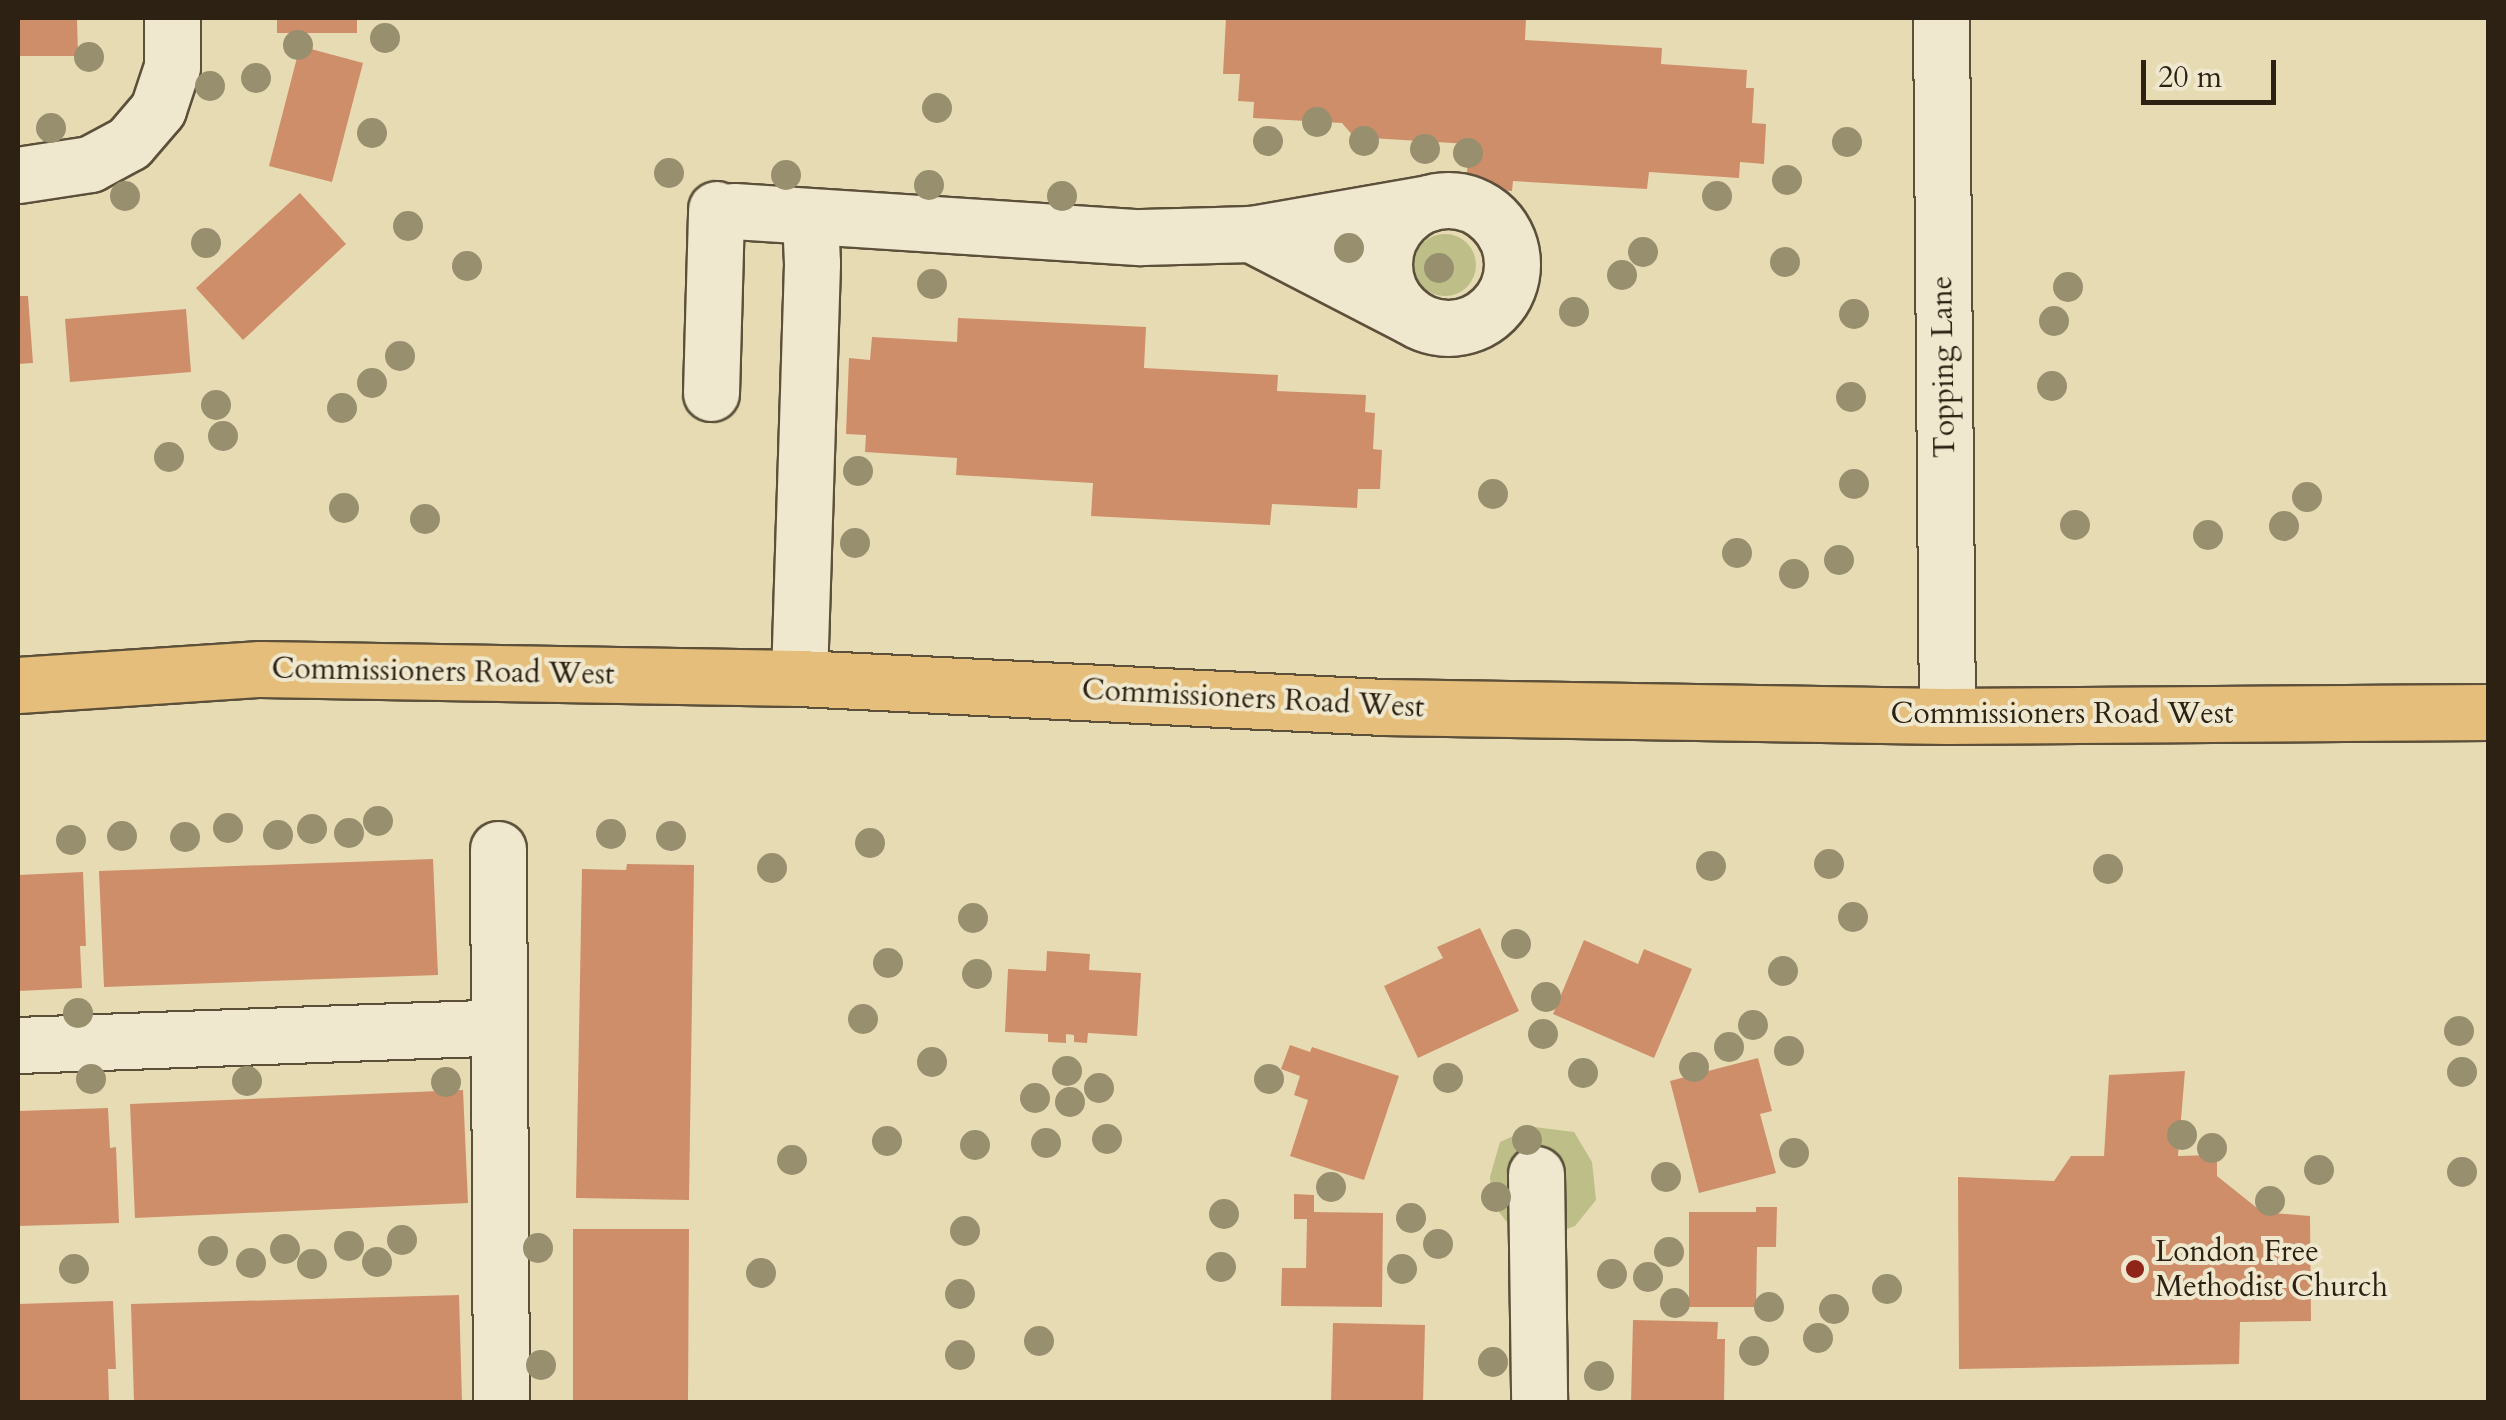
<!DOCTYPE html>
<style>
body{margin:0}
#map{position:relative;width:2506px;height:1420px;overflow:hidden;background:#e7dbb4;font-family:Cardo,serif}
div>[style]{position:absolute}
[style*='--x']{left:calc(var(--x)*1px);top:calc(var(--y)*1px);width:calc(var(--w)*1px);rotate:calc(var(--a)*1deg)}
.green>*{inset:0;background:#bdbe88}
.round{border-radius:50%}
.building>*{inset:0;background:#ce8e6a}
.roads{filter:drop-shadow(2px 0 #5c503b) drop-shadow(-2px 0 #5c503b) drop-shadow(0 2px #5c503b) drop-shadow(0 -2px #5c503b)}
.minor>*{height:55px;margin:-27.5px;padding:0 27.5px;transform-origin:27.5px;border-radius:27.5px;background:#efe8ce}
.minor>.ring{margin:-27.5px;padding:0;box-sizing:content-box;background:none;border:55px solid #efe8ce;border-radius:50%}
.major>*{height:55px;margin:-27.5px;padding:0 27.5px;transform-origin:27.5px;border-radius:27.5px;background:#e4be7a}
.trees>*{width:30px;height:30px;margin:-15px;border-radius:50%;background:#988f6f}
.dots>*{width:28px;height:28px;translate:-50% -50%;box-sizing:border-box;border:5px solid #efe8ce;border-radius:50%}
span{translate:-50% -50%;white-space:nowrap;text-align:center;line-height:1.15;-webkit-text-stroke:8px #efe8ce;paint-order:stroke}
.street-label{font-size:30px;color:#2d2113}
.poi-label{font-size:30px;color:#2d2113}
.left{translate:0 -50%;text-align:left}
.frame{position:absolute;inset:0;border:20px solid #2d2113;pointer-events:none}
.scale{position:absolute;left:2141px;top:60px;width:135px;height:45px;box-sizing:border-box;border:5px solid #2d2113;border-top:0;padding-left:12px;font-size:30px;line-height:35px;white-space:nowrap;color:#2d2113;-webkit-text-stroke:8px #efe8ce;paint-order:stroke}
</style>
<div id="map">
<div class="green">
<i class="round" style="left:1414px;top:234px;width:62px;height:62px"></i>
<i style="clip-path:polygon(1534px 1127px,1574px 1132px,1592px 1162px,1596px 1200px,1575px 1226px,1545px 1237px,1506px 1221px,1492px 1203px,1490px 1177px,1500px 1142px)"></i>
</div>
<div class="building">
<i style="clip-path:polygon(18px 18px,77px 18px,78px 56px,18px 56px)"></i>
<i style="clip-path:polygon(277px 18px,357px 18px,357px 33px,277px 33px)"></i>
<i style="clip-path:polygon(1226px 18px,1526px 18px,1525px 40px,1662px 48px,1661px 64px,1747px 70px,1746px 88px,1754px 88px,1752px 123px,1766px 124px,1764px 164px,1740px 162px,1739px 178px,1649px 172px,1647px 189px,1513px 181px,1512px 191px,1466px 189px,1469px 144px,1354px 137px,1342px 123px,1253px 118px,1254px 102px,1238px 101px,1240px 74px,1223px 74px)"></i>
<i style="clip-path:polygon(300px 46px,363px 63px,332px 182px,269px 166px)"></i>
<i style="clip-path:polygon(300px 193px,346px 244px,243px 340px,196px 288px)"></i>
<i style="clip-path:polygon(18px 296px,28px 296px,33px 363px,18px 364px)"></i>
<i style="clip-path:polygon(186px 309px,191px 372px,70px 382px,65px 319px)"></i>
<i style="clip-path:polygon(958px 318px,1146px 327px,1144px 368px,1278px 375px,1277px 391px,1366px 395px,1365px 412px,1375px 413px,1373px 449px,1382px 450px,1380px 489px,1358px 489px,1357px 508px,1272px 504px,1270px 525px,1091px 516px,1093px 483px,956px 475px,957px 458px,865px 452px,866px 435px,846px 434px,849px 358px,870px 360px,872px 337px,957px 342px)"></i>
<i style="clip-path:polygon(433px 859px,438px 975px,104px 987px,99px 871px)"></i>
<i style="clip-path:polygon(627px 864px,694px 865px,689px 1200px,576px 1198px,582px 869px,626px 870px)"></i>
<i style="clip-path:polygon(83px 872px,86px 946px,80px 946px,82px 988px,18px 991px,18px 875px)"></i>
<i style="clip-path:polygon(1480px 928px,1519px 1011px,1418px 1058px,1384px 986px,1443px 958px,1437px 947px)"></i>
<i style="clip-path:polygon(1584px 940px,1638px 964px,1644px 949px,1692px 969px,1654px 1058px,1553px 1014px)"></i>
<i style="clip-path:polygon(1047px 951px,1090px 954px,1089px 970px,1141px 973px,1137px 1036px,1088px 1033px,1087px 1043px,1074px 1042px,1074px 1035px,1066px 1034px,1066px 1043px,1048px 1042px,1048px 1034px,1005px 1032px,1008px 969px,1046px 971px)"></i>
<i style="clip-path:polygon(1290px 1045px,1310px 1052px,1312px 1047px,1399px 1076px,1364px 1180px,1290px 1156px,1308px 1100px,1294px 1095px,1300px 1076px,1281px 1069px)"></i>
<i style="clip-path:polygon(1758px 1058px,1772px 1111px,1760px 1114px,1776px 1173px,1699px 1193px,1670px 1081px)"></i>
<i style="clip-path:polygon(2185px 1071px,2178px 1156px,2217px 1155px,2217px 1176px,2262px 1212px,2310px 1216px,2311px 1321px,2240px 1322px,2239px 1364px,1959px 1369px,1958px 1177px,2054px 1181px,2071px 1156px,2104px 1156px,2109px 1075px)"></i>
<i style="clip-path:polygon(463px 1090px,468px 1203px,135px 1218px,130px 1104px)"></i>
<i style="clip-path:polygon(108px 1108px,110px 1148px,116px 1147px,119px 1223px,18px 1226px,18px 1111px)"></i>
<i style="clip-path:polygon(1294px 1194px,1314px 1195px,1314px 1212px,1383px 1213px,1382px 1307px,1281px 1306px,1282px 1268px,1306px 1268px,1307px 1219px,1294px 1219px)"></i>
<i style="clip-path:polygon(1756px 1207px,1777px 1207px,1776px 1247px,1757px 1247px,1756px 1307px,1689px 1307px,1689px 1212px,1756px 1212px)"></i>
<i style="clip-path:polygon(573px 1229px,689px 1229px,688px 1402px,573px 1402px)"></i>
<i style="clip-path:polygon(459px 1295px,462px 1402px,134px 1402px,131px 1304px)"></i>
<i style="clip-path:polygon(113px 1301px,116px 1369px,108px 1369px,109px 1402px,18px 1402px,18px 1304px)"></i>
<i style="clip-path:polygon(1633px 1320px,1718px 1322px,1717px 1339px,1725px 1339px,1724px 1402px,1631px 1402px)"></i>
<i style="clip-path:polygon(1333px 1323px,1425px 1325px,1423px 1402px,1331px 1402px)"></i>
</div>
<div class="roads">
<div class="minor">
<i style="--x:1941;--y:18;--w:698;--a:89.51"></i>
<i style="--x:18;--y:175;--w:73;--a:-8.7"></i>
<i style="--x:90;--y:164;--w:44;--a:-28.3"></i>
<i style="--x:129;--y:143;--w:45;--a:-49.5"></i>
<i style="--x:158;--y:109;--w:44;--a:-71.6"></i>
<i style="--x:172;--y:67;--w:49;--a:-90"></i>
<i class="ring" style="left:1384px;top:200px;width:73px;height:73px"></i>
<i style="--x:734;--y:211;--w:408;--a:3.7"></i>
<i style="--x:1141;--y:237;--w:110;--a:-1.6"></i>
<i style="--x:1251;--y:234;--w:180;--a:-9.9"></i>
<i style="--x:1251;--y:234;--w:179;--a:27.3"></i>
<i style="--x:711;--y:393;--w:184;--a:-88.4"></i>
<i style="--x:799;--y:678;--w:415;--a:-88.2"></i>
<i style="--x:812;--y:263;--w:46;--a:-92.5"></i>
<i style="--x:498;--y:849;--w:553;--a:89.69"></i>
<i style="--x:18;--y:1045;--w:481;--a:-2.1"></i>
<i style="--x:1536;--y:1174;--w:228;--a:89.2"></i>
</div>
<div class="major">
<i style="--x:18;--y:685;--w:243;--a:-3.8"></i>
<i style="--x:260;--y:669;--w:539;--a:0.96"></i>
<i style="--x:799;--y:678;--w:586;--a:2.84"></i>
<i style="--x:1384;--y:707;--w:563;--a:0.92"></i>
<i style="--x:1947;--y:716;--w:541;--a:-0.42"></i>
</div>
</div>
<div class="trees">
<i style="left:385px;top:38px"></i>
<i style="left:298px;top:45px"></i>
<i style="left:89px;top:57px"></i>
<i style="left:256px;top:78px"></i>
<i style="left:210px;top:86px"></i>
<i style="left:937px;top:108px"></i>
<i style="left:1317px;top:122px"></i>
<i style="left:51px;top:128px"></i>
<i style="left:372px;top:133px"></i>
<i style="left:1268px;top:141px"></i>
<i style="left:1364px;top:141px"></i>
<i style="left:1847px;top:142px"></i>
<i style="left:1425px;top:149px"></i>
<i style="left:1468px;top:153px"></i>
<i style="left:669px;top:173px"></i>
<i style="left:786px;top:175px"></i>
<i style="left:1787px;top:180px"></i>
<i style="left:929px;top:185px"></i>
<i style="left:125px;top:196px"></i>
<i style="left:1062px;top:196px"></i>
<i style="left:1717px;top:196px"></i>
<i style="left:408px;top:226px"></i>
<i style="left:206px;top:243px"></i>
<i style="left:1349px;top:248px"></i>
<i style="left:1643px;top:252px"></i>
<i style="left:1785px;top:262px"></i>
<i style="left:467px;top:266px"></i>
<i style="left:1439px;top:268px"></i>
<i style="left:1622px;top:275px"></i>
<i style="left:932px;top:284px"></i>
<i style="left:2068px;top:287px"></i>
<i style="left:1574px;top:312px"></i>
<i style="left:1854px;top:314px"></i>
<i style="left:2054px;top:321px"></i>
<i style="left:400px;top:356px"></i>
<i style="left:372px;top:383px"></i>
<i style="left:2052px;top:386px"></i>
<i style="left:1851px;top:397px"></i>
<i style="left:216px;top:405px"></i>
<i style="left:342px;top:408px"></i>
<i style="left:223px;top:436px"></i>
<i style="left:169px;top:457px"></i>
<i style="left:858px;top:471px"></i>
<i style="left:1854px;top:484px"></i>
<i style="left:1493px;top:494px"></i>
<i style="left:2307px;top:497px"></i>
<i style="left:344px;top:508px"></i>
<i style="left:425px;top:519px"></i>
<i style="left:2075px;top:525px"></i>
<i style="left:2284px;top:526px"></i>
<i style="left:2208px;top:535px"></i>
<i style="left:855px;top:543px"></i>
<i style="left:1737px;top:553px"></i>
<i style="left:1839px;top:560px"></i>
<i style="left:1794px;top:574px"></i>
<i style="left:378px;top:821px"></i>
<i style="left:228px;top:828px"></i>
<i style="left:312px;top:829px"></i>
<i style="left:349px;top:833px"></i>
<i style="left:611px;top:834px"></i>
<i style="left:278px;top:835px"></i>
<i style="left:122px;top:836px"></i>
<i style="left:671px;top:836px"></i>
<i style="left:185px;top:837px"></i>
<i style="left:71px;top:840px"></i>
<i style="left:870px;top:843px"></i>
<i style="left:1829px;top:864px"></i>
<i style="left:1711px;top:866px"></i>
<i style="left:772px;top:868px"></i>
<i style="left:2108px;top:869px"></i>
<i style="left:1853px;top:917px"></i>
<i style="left:973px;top:918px"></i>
<i style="left:1516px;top:944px"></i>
<i style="left:888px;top:963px"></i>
<i style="left:1783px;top:971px"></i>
<i style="left:977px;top:974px"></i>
<i style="left:1546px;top:997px"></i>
<i style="left:78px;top:1013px"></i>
<i style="left:863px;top:1019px"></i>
<i style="left:1753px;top:1025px"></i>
<i style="left:2459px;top:1031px"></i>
<i style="left:1543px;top:1034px"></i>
<i style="left:1729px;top:1047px"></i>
<i style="left:1789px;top:1051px"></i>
<i style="left:932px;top:1062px"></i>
<i style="left:1694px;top:1067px"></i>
<i style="left:1067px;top:1071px"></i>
<i style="left:2462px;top:1072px"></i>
<i style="left:1583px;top:1073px"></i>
<i style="left:1448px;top:1078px"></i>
<i style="left:91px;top:1079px"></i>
<i style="left:1269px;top:1079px"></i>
<i style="left:247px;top:1081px"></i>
<i style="left:446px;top:1082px"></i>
<i style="left:1099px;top:1088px"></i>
<i style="left:1035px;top:1098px"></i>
<i style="left:1070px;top:1102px"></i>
<i style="left:2182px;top:1135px"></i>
<i style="left:1107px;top:1139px"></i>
<i style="left:1527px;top:1140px"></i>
<i style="left:887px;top:1141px"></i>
<i style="left:1046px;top:1143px"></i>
<i style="left:975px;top:1145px"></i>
<i style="left:2212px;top:1148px"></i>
<i style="left:1794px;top:1153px"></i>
<i style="left:792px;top:1160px"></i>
<i style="left:2319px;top:1170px"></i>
<i style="left:2462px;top:1172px"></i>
<i style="left:1666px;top:1177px"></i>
<i style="left:1331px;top:1187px"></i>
<i style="left:1496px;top:1197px"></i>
<i style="left:2270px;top:1201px"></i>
<i style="left:1224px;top:1214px"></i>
<i style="left:1411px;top:1218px"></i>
<i style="left:965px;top:1231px"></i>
<i style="left:402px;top:1240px"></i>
<i style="left:1438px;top:1244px"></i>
<i style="left:349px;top:1246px"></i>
<i style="left:538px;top:1248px"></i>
<i style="left:285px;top:1249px"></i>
<i style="left:213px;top:1251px"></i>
<i style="left:1669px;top:1252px"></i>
<i style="left:377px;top:1262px"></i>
<i style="left:251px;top:1263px"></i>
<i style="left:312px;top:1264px"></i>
<i style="left:1221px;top:1267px"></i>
<i style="left:74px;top:1269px"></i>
<i style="left:1402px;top:1269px"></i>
<i style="left:761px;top:1273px"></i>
<i style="left:1612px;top:1274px"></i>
<i style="left:1648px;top:1277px"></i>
<i style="left:1887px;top:1289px"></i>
<i style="left:960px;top:1294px"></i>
<i style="left:1675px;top:1303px"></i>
<i style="left:1769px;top:1307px"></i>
<i style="left:1834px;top:1309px"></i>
<i style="left:1818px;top:1338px"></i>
<i style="left:1039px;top:1341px"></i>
<i style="left:1754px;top:1351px"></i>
<i style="left:960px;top:1355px"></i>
<i style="left:1493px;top:1362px"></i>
<i style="left:541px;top:1365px"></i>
<i style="left:1599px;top:1376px"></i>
</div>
<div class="dots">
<i style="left:2135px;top:1269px;background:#8f2418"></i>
</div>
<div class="street-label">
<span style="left:1944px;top:367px;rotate:-91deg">Topping Lane</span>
<span style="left:443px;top:672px;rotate:1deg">Commissioners Road West</span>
<span style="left:1253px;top:699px;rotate:3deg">Commissioners Road West</span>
<span style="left:2062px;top:714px">Commissioners Road West</span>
</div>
<div class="poi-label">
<span class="left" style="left:2155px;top:1269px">London Free<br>Methodist Church</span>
</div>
<div class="frame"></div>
<div class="scale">20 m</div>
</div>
